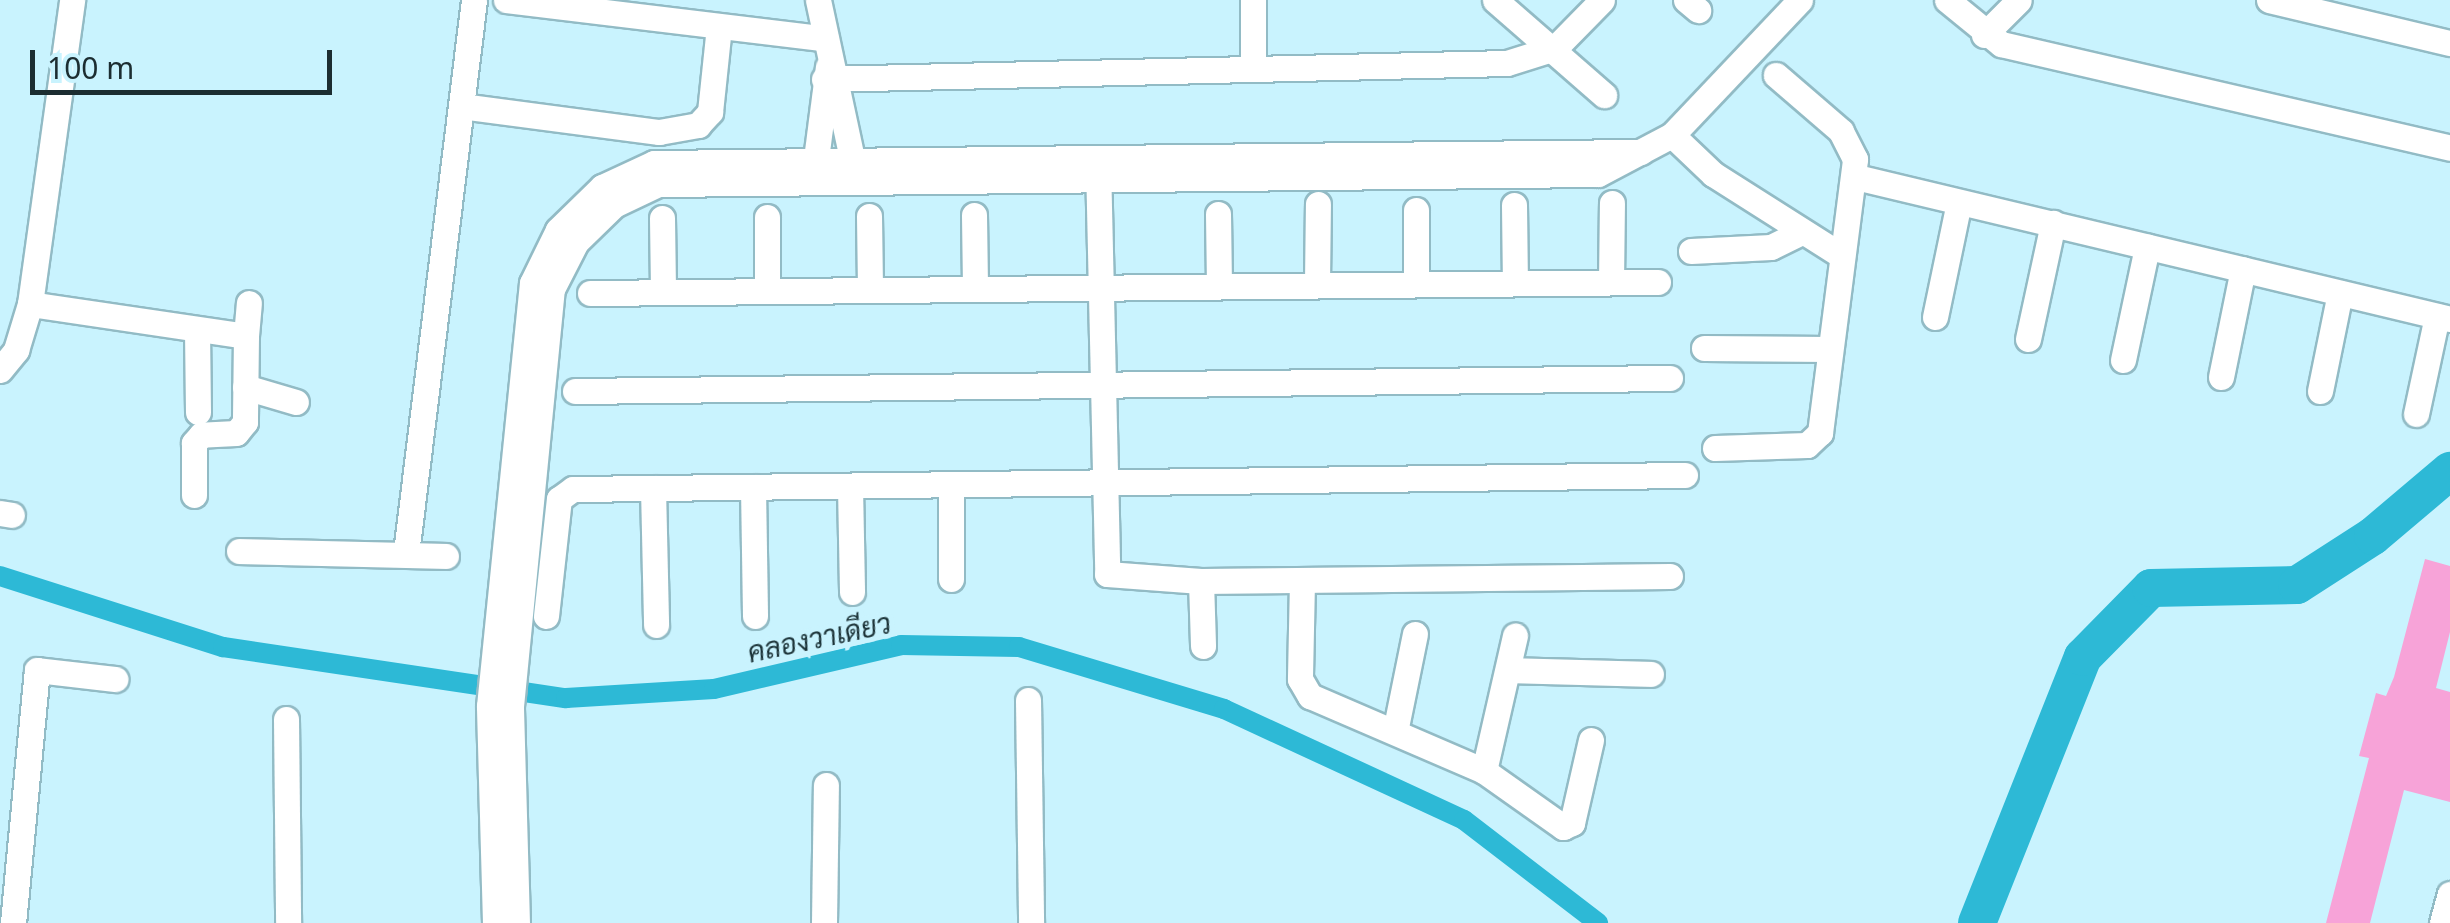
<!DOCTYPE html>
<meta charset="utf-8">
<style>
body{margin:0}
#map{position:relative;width:2450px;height:923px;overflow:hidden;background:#c9f3fe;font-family:"Noto Sans",Sarabun,sans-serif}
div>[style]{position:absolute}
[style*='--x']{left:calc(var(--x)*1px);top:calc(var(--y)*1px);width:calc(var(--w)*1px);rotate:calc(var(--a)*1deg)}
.canal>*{height:20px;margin:-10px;padding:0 10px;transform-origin:10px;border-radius:10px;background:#2db9d6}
.river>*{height:38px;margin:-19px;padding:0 19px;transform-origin:19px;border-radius:19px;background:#2db9d6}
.building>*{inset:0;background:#f7a3d8}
.roads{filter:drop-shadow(2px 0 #92bbc5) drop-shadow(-2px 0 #92bbc5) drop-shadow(0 2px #92bbc5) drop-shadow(0 -2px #92bbc5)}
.street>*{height:25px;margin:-12.5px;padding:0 12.5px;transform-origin:12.5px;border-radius:12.5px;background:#fff}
span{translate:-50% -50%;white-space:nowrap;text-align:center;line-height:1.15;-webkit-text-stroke:10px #c9f3fe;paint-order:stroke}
.water-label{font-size:28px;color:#1d3439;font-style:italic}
.scale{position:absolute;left:30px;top:50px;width:302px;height:45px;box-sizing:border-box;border:5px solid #1c2d31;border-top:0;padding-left:12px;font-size:30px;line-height:35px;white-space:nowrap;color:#1c2d31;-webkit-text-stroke:8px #c9f3fe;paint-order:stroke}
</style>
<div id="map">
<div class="canal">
<i style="--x:0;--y:576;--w:234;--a:17.7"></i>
<i style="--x:223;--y:647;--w:347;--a:8.5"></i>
<i style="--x:566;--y:698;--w:148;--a:-3.5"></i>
<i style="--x:714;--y:689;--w:192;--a:-13.2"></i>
<i style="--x:901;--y:645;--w:118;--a:1"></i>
<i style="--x:1019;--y:647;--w:214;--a:16.8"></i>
<i style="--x:1224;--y:709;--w:264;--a:24.8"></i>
<i style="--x:1464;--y:820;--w:169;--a:37.5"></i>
</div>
<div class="river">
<i style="--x:1977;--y:923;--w:286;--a:-68.3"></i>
<i style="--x:2083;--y:657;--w:97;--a:-45.4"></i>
<i style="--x:2151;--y:588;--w:146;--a:-1.2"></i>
<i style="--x:2297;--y:585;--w:90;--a:-32.8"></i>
<i style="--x:2373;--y:536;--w:101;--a:-40.2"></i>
</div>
<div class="building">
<i style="clip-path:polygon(2425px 559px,2450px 566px,2450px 632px,2436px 688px,2450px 692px,2450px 802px,2404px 790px,2370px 923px,2326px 923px,2369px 758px,2359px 756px,2376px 693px,2386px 696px,2394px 677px)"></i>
</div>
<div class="roads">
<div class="street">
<i style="--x:506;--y:0;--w:322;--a:6.9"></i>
<i style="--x:818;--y:0;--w:162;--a:77.9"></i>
<i style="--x:1495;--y:0;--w:145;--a:41.1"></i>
<i style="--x:1686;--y:0;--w:16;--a:40"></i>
<i style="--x:1947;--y:0;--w:70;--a:39.2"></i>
<i style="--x:2001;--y:44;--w:461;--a:13"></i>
<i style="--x:2269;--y:0;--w:186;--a:13.4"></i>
<i style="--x:1984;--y:35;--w:49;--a:-45"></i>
<i style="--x:1253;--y:68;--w:68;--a:-90"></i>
<i style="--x:824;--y:79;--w:683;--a:-1.34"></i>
<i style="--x:1507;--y:63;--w:50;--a:-17.4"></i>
<i style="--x:1555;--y:48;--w:67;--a:-45.6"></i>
<i style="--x:461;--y:106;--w:200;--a:7.5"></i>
<i style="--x:659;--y:132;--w:40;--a:-10"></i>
<i style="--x:698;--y:125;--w:18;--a:-47"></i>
<i style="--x:710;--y:112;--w:85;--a:-84"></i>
<i style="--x:1672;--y:135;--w:57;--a:43.6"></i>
<i style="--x:1713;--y:174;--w:153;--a:32.4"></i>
<i style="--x:816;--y:159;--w:93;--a:-82.6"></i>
<i style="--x:1098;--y:163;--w:411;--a:88.7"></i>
<i style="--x:1107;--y:574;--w:94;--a:4.3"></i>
<i style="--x:1201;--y:581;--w:469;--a:-0.6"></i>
<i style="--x:1856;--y:177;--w:611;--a:13.44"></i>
<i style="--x:1514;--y:205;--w:77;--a:89.3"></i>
<i style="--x:1416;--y:210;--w:73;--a:90"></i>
<i style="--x:1218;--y:214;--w:71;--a:89.2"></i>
<i style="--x:974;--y:215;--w:74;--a:89.2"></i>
<i style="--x:869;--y:216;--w:74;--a:89.2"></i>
<i style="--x:767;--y:217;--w:74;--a:90"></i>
<i style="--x:662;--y:218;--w:74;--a:89.2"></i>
<i style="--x:1691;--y:251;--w:80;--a:-2.9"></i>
<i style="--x:1771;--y:247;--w:34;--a:-26"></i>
<i style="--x:1317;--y:282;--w:78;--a:-89.3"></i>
<i style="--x:1611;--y:282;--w:79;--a:-89.3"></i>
<i style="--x:590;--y:293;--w:1068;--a:-0.59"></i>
<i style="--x:30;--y:304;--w:218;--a:8.4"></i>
<i style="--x:246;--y:336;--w:86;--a:90.7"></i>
<i style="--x:245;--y:422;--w:14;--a:129"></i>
<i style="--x:236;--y:433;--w:35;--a:177"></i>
<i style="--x:201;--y:435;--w:11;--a:131"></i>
<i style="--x:194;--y:443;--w:52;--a:90"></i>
<i style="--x:1935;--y:317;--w:117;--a:-78.2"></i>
<i style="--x:197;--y:330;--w:82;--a:89.3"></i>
<i style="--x:246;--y:336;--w:33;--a:-85"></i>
<i style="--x:2028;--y:339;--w:119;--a:-77.8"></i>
<i style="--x:1704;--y:348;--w:125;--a:0.5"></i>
<i style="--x:2123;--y:360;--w:116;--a:-78"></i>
<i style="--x:0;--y:370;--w:26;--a:-51"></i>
<i style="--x:16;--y:350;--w:48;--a:-73.1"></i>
<i style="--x:30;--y:304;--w:307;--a:-82.1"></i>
<i style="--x:2221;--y:377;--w:110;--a:-78.5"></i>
<i style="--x:245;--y:387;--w:53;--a:16.4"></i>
<i style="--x:575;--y:391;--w:1095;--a:-0.68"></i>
<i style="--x:2320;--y:391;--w:100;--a:-78.5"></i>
<i style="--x:2416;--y:414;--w:100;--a:-77.9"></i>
<i style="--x:1715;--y:448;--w:92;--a:-1.9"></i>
<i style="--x:1807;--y:445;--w:18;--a:-43"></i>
<i style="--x:1820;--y:433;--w:276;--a:-82.7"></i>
<i style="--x:1855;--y:159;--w:31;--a:-117"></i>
<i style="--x:1841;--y:131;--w:86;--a:-139.3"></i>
<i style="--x:850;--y:486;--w:106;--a:88.9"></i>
<i style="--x:753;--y:487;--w:129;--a:89.1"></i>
<i style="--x:653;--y:488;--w:137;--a:88.7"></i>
<i style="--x:0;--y:513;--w:12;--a:9"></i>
<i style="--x:239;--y:551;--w:207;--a:1.4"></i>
<i style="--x:406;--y:553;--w:557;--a:-82.99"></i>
<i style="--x:951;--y:579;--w:94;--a:-90"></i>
<i style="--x:1201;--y:581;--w:65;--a:88.2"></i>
<i style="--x:1302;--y:581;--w:98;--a:91.2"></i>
<i style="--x:1300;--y:679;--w:20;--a:60"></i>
<i style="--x:1310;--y:696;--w:189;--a:23.3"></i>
<i style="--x:1484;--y:771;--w:97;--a:35.3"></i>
<i style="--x:1563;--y:827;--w:10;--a:-24"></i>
<i style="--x:1572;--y:823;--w:85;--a:-77.1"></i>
<i style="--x:546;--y:616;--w:118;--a:-83.7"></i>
<i style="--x:559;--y:499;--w:17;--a:-36"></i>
<i style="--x:573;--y:489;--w:1112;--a:-0.72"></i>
<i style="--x:1509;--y:670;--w:142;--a:1.6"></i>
<i style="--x:1028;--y:700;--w:223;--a:89.2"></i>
<i style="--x:286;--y:719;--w:204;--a:89.4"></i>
<i style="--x:1396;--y:727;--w:95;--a:-78.5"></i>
<i style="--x:1484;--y:771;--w:139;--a:-77.1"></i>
<i style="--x:13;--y:923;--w:254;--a:-84.6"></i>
<i style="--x:37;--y:670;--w:79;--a:6.6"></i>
<i style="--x:495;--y:923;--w:217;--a:-91.6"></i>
<i style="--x:489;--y:706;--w:425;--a:-84.2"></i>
<i style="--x:532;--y:283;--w:59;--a:-63.9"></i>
<i style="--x:558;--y:230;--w:62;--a:-44.3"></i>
<i style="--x:602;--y:187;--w:57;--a:-24.8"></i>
<i style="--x:654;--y:163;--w:987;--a:-0.64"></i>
<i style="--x:517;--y:923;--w:217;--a:-91.6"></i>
<i style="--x:511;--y:706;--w:419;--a:-84.4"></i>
<i style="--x:552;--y:289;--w:53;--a:-62.9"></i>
<i style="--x:576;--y:242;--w:53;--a:-44.2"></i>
<i style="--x:614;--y:205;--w:49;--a:-25.5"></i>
<i style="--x:658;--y:184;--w:940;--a:-0.61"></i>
<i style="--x:1598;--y:174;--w:84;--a:-27.8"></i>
<i style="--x:1672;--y:135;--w:186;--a:-46.5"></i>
<i style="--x:824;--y:923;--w:138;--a:-89.2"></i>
<i style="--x:2442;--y:923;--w:30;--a:-75"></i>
</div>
</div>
<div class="water-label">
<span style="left:819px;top:637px;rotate:-12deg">คลองวาเดียว</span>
</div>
<div class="scale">100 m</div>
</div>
